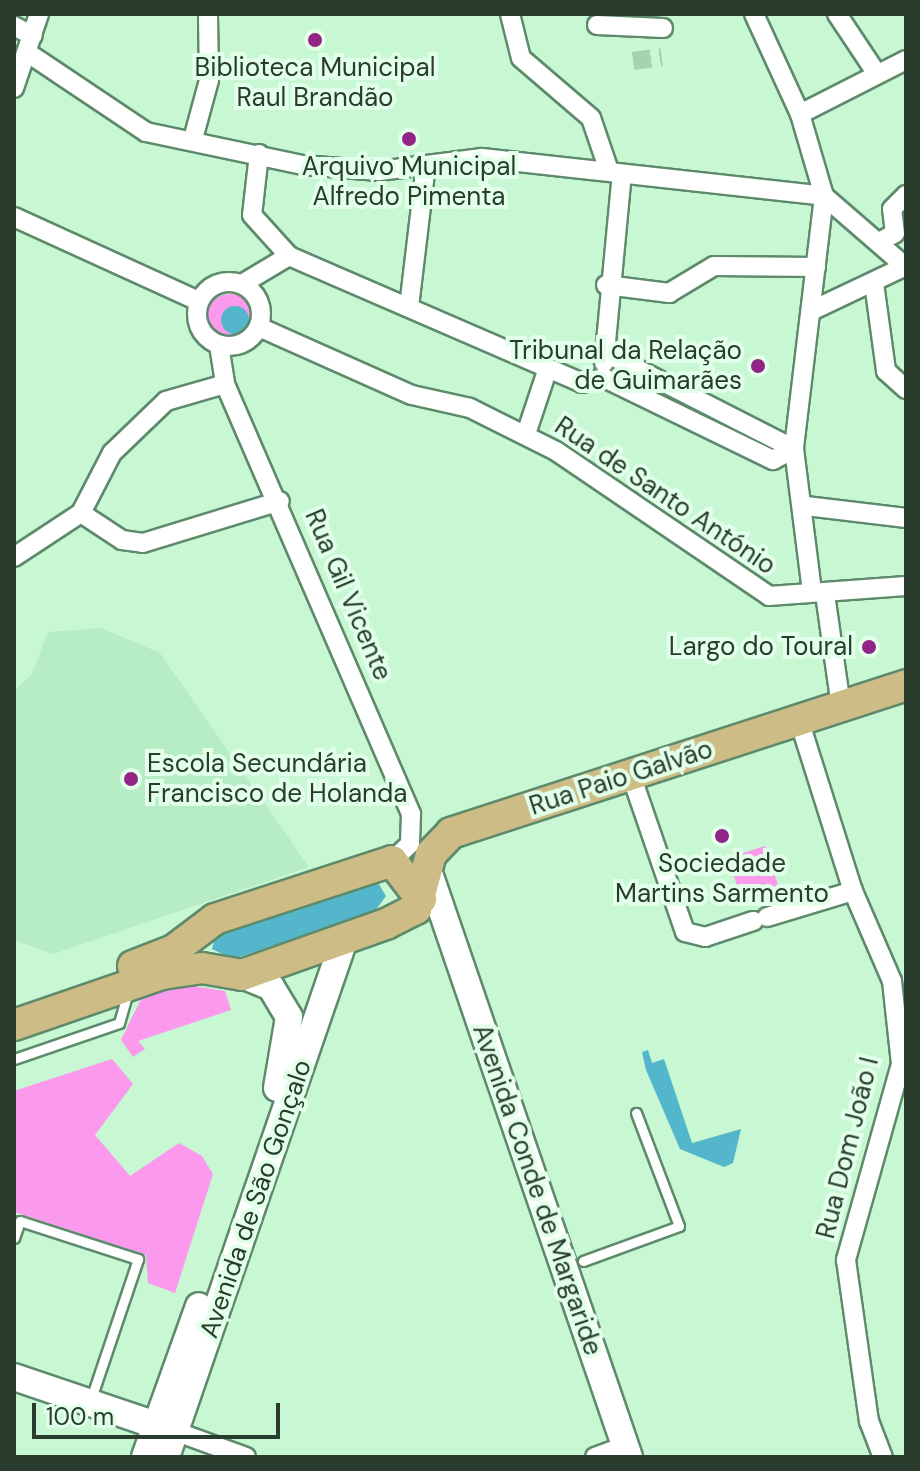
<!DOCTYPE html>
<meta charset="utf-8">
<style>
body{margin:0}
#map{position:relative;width:920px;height:1471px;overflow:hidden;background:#c7f7d3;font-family:"DM Sans",sans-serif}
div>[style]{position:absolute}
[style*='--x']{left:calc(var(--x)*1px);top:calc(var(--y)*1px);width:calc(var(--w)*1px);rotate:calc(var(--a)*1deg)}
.built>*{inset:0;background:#b7edc5}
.green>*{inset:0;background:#fb99ec}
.round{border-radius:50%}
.water>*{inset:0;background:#54b6ca}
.street-tunnel>*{height:18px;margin-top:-9px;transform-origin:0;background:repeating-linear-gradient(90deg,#a7d2b2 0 18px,transparent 0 27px)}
.roads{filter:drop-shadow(2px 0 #5d8a6a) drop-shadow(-2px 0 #5d8a6a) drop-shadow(0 2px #5d8a6a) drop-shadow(0 -2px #5d8a6a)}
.lane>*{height:9px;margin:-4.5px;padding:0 4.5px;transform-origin:4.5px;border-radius:4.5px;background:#fff}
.street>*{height:18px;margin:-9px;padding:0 9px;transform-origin:9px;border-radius:9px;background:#fff}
.street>.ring{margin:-9px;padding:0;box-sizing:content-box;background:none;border:18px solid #fff;border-radius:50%}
.secondary>*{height:26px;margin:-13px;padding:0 13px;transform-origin:13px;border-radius:13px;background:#fff}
.primary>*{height:30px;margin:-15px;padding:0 15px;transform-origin:15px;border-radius:15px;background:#cdbc85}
.dots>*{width:22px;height:22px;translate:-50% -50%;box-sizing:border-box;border:4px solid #e2ffe9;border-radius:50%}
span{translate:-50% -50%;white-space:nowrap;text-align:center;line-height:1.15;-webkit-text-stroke:8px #e2ffe9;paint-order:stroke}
.poi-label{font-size:26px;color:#293c2e}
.right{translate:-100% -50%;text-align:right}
.left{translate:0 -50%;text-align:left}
.street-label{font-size:26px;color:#293c2e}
.frame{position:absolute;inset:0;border:16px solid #293c2e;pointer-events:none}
.scale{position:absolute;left:32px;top:1403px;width:248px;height:36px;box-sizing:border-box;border:4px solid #293c2e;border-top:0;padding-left:10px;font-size:24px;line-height:28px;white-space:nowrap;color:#293c2e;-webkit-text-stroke:6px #e2ffe9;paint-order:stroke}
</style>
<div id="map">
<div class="built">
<i style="clip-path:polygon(101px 628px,160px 653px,309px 867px,53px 954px,14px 940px,14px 690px,31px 676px,48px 632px)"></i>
</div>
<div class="green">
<i class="round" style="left:206px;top:294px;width:48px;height:48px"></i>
<i style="clip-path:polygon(765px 846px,780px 891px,743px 904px,728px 858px)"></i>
<i style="clip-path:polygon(181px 984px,225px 991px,231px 1010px,138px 1041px,145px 1049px,133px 1057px,121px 1040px,142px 997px)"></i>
<i style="clip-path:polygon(112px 1059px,133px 1084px,95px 1135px,130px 1176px,179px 1143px,202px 1156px,213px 1174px,175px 1293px,148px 1283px,146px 1255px,14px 1212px,14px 1091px)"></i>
</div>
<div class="water">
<i class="round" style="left:221px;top:306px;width:28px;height:28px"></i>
<i style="clip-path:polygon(377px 881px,386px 896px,375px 911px,233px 959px,212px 949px,217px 931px)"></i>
<i style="clip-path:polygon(648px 1050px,652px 1063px,664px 1059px,692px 1143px,741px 1129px,733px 1163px,724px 1167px,680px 1149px,646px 1070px,642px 1052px)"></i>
</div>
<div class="street-tunnel">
<i style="--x:633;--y:61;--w:29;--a:-8"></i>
</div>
<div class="roads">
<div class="lane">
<i style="--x:14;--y:1059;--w:111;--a:-18.9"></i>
<i style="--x:119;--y:1023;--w:33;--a:-74"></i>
<i style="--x:14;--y:1238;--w:18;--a:-71"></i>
<i style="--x:20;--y:1221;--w:124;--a:17.9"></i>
<i style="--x:138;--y:1259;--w:151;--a:108.6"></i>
<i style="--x:583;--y:1261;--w:102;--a:-20"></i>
<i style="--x:679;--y:1226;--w:121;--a:-110.8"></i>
</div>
<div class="street">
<i style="--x:510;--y:14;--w:45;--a:76"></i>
<i style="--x:521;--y:58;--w:92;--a:40.6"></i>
<i style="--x:591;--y:118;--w:56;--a:71.2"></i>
<i style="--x:754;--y:14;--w:110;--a:65.3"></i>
<i style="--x:800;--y:114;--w:85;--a:73.7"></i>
<i style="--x:824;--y:196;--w:255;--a:96.8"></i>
<i style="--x:794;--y:449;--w:143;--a:82.8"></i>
<i style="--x:837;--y:14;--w:69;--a:56.3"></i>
<i style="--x:597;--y:25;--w:66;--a:2.6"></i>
<i style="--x:14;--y:26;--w:21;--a:28"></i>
<i style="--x:28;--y:53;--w:142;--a:33.8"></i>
<i style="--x:146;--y:132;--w:160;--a:11.9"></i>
<i style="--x:303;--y:165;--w:76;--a:4.5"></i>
<i style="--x:379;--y:171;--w:104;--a:-7.2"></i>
<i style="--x:482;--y:158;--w:344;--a:6.3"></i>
<i style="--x:824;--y:196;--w:108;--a:40.9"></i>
<i style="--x:14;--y:88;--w:78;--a:-71.3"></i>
<i style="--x:800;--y:114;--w:119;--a:-27"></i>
<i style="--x:193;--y:139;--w:61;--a:-74.8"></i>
<i style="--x:209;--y:80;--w:66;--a:-90.9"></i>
<i style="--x:259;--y:154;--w:61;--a:96.5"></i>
<i style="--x:252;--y:215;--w:55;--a:47.9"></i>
<i style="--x:289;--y:256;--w:319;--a:23.4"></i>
<i style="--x:582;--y:383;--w:23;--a:-13"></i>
<i style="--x:14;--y:217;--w:202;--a:24.5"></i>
<i style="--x:879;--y:242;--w:18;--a:-29"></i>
<i style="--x:895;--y:233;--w:24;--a:-97"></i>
<i style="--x:892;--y:209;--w:20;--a:-45"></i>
<i class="ring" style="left:197px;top:282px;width:46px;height:46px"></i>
<i style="--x:874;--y:283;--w:89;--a:82.2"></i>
<i style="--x:886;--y:371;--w:27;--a:42"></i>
<i style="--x:242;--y:284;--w:55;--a:-30.8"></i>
<i style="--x:606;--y:285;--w:64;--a:7.2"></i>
<i style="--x:669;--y:293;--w:52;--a:-31"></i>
<i style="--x:714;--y:266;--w:102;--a:0.6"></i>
<i style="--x:409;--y:307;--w:143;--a:-83.2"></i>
<i style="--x:813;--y:310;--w:103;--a:-25.3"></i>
<i style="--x:259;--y:327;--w:167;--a:24"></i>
<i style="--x:412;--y:395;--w:59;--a:12.6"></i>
<i style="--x:470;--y:408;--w:96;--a:26.6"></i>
<i style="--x:556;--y:451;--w:258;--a:34.2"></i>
<i style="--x:769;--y:596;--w:137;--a:-4.2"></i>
<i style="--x:219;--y:345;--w:39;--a:81"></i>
<i style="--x:225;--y:384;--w:469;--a:66.6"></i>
<i style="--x:411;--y:814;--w:30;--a:92"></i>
<i style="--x:410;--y:844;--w:25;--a:137"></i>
<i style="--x:604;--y:352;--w:213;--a:27"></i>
<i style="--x:604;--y:363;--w:190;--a:-84.6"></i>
<i style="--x:604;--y:378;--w:188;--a:25.9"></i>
<i style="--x:773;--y:460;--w:24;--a:-28"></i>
<i style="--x:528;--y:428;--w:63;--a:-71.6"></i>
<i style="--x:806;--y:506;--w:101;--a:6.8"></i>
<i style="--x:81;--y:513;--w:49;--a:33.4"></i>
<i style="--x:122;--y:540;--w:21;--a:8"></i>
<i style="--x:143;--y:543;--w:143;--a:-17"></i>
<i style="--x:14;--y:557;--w:80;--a:-33.3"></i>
<i style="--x:81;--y:513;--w:68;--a:-62.7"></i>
<i style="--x:112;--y:453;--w:75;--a:-43.9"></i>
<i style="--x:166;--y:401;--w:61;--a:-16.1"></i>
<i style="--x:825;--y:594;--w:113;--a:81.9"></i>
<i style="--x:799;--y:720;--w:179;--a:72.5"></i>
<i style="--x:853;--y:891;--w:98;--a:66.6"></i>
<i style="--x:892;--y:981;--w:83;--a:83.8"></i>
<i style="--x:901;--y:1064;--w:204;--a:105.7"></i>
<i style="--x:846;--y:1260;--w:163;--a:81.9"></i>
<i style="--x:869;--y:1421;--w:39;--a:69"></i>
<i style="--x:631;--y:775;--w:166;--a:71"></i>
<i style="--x:685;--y:932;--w:21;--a:14"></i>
<i style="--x:705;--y:937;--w:51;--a:-18.4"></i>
<i style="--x:767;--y:917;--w:90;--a:-16.8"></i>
<i style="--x:166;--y:1428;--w:85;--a:19.9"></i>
<i style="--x:595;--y:1457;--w:32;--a:-20"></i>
</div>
<div class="secondary">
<i style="--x:430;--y:876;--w:614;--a:71.09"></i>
<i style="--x:242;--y:975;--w:31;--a:22"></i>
<i style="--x:271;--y:987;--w:35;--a:59"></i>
<i style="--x:289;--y:1017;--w:72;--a:99.6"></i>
<i style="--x:14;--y:1377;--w:150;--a:18.7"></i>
<i style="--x:145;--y:1457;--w:160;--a:-70.3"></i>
<i style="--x:166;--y:1457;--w:547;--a:-71"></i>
</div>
<div class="primary">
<i style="--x:133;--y:966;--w:44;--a:-21.3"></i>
<i style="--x:174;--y:950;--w:51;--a:-37.1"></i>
<i style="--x:215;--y:919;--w:186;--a:-18.1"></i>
<i style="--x:392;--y:861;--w:48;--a:52.7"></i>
<i style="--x:14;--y:1025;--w:157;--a:-19"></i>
<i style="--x:162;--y:974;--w:40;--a:-8.5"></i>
<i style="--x:202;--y:968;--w:41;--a:9.9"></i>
<i style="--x:242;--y:975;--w:153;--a:-19.5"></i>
<i style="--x:386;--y:924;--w:34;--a:-27"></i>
<i style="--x:416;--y:909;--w:57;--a:-74.7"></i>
<i style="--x:431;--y:854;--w:29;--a:-46"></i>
<i style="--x:451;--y:833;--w:478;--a:-18"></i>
</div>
</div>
<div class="dots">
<i style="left:315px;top:40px;background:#912486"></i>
<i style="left:409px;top:139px;background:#912486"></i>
<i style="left:758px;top:366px;background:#912486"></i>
<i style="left:869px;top:647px;background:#912486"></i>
<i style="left:131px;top:779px;background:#912486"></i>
<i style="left:722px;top:836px;background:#912486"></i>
</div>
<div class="poi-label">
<span style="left:315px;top:83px">Biblioteca Municipal<br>Raul Brandão</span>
<span style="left:409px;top:182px">Arquivo Municipal<br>Alfredo Pimenta</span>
<span class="right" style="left:742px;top:366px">Tribunal da Relação<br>de Guimarães</span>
<span class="right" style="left:853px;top:647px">Largo do Toural</span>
<span class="left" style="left:147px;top:779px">Escola Secundária<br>Francisco de Holanda</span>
<span style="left:722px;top:879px">Sociedade<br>Martins Sarmento</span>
</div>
<div class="street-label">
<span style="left:665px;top:496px;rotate:34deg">Rua de Santo António</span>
<span style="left:348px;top:595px;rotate:67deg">Rua Gil Vicente</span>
<span style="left:621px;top:778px;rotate:-18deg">Rua Paio Galvão</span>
<span style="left:848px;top:1148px;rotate:-76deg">Rua Dom João I</span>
<span style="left:537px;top:1190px;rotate:71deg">Avenida Conde de Margaride</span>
<span style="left:256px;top:1199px;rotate:-71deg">Avenida de São Gonçalo</span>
</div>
<div class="frame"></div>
<div class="scale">100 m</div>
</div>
